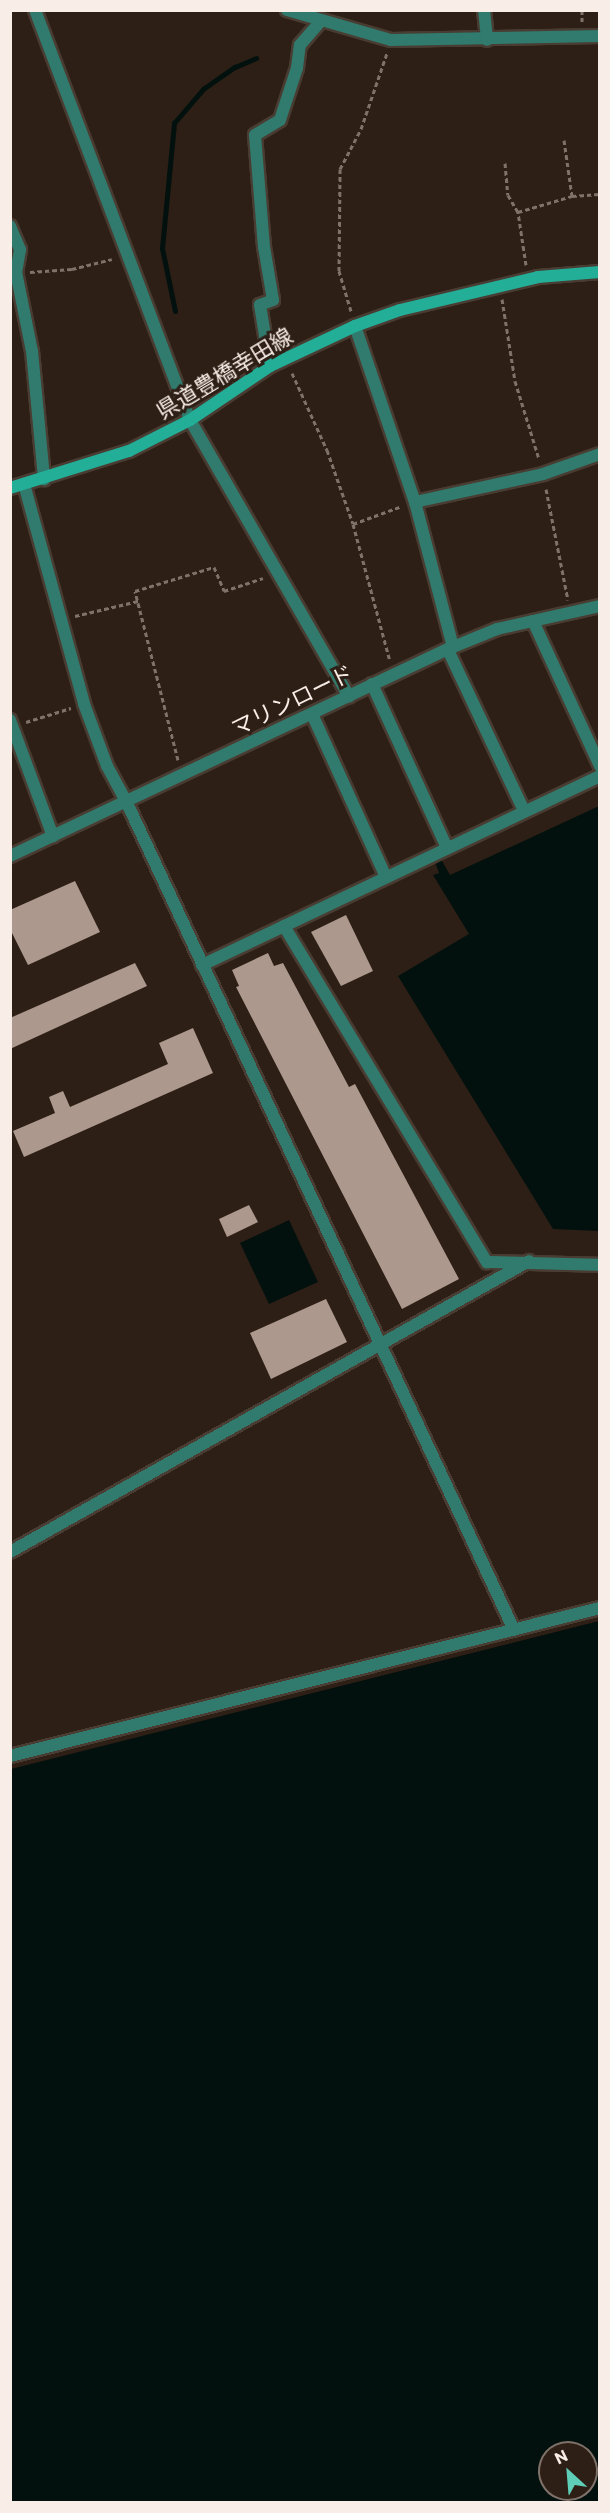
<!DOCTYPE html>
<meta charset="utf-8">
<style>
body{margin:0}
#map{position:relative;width:610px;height:2513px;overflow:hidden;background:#2d1f15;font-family:Commissioner,"Noto Sans JP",sans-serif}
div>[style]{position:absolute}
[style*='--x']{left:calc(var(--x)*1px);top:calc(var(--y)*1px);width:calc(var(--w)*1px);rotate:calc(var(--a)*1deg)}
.water>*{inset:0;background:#03110e}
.stream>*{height:5px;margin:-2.5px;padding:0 2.5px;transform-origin:2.5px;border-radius:2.5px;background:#03110e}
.building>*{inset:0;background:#ac988c}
.path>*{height:3px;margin-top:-1.5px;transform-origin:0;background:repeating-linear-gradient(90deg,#7e7269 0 4.5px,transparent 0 7.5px)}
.roads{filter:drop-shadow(2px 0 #493c32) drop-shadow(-2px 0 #493c32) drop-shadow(0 2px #493c32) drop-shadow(0 -2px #493c32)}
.minor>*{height:12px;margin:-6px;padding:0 6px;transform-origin:6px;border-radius:6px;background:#307b6d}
.tertiary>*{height:12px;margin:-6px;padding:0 6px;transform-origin:6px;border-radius:6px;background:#307b6d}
.secondary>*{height:12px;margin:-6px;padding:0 6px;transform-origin:6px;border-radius:6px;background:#23ae98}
span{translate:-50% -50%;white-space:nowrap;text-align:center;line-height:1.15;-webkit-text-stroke:6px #2d1f15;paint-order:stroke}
.street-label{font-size:22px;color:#f8ede7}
.frame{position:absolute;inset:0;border:12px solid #f8ede7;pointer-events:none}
.north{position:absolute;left:538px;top:2441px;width:60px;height:60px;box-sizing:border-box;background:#2d1f15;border:2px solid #7e7169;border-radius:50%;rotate:334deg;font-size:16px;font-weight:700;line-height:24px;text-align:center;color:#f8ede7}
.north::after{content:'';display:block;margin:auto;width:21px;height:27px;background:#5eceb8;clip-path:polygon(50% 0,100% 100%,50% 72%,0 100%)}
</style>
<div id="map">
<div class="water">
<i style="clip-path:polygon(599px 806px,599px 1231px,553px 1229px,398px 976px,469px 934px,433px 875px,439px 873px,435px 862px,441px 859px,450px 875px)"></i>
<i style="clip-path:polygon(289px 1220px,318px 1282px,269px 1304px,240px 1243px)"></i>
<i style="clip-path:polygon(evenodd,599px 1621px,599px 2502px,11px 2502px,11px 1769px,599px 1621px,550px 2453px,586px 2453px,586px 2489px,550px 2489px,550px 2453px)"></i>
</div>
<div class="stream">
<i style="--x:175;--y:311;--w:64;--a:-101.7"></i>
<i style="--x:162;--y:248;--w:126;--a:-84.5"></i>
<i style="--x:174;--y:123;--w:45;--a:-49.5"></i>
<i style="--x:203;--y:89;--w:39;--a:-35"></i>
<i style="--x:235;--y:67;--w:23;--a:-23"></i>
</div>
<div class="building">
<i style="clip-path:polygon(75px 881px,100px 932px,28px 965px,10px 929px,10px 910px)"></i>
<i style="clip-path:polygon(346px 915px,373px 971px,341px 986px,311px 932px)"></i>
<i style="clip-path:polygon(268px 953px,274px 966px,283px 963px,349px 1087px,355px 1084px,459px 1279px,402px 1309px,236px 987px,239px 986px,232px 970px)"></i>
<i style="clip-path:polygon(135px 963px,147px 986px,10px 1049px,10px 1018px)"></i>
<i style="clip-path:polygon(193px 1028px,213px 1073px,24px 1157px,13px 1131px,55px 1113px,49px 1097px,63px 1091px,70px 1107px,168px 1064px,159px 1043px)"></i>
<i style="clip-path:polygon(249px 1205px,258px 1222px,227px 1237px,219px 1219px)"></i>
<i style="clip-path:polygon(326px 1299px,347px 1342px,271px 1379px,250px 1333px)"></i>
</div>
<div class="path">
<i style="--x:582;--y:10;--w:13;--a:90"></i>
<i style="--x:564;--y:140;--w:57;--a:81.9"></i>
<i style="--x:505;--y:163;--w:32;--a:85"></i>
<i style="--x:508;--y:195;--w:20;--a:60"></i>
<i style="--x:526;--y:265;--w:54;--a:-98.6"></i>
<i style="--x:518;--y:212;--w:56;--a:-16.5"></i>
<i style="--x:572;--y:196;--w:28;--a:-4"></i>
<i style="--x:30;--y:272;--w:42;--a:-4.1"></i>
<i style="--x:72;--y:269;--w:41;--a:-14"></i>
<i style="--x:502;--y:299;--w:83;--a:81"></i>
<i style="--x:515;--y:381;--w:82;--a:72.9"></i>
<i style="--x:351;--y:311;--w:42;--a:-106.7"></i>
<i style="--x:339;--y:271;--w:102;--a:-89.4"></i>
<i style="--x:340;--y:169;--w:45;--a:-62.3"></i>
<i style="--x:361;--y:129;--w:80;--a:-71.1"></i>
<i style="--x:292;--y:373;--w:85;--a:65.6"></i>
<i style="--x:327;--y:450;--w:78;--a:70.6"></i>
<i style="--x:353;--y:524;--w:142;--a:74.9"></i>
<i style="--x:546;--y:489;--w:113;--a:78.8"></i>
<i style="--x:353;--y:524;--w:52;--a:-20.2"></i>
<i style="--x:75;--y:616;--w:65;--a:-13.4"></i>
<i style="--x:26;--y:722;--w:47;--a:-17.3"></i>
<i style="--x:178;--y:760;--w:174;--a:-104.3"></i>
<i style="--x:135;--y:591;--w:83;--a:-16.9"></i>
<i style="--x:214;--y:567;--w:26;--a:67"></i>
<i style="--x:224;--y:591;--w:41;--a:-18.4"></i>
</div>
<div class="roads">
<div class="minor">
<i style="--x:287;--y:10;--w:108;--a:16.1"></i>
<i style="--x:391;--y:40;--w:209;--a:-1.1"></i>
<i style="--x:484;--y:10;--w:30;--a:84"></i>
<i style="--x:10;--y:226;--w:26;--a:67"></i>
<i style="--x:20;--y:250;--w:22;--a:100"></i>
<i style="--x:16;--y:272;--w:81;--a:78.6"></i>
<i style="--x:32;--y:351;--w:129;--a:84.6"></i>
<i style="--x:355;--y:326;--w:186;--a:71.2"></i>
<i style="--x:415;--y:502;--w:150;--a:75.3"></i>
<i style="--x:270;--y:366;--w:62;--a:-99.3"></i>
<i style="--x:260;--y:305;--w:14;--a:-21"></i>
<i style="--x:273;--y:300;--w:54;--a:-99.6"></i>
<i style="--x:264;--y:247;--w:112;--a:-94.6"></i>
<i style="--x:255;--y:135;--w:29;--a:-31"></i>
<i style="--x:280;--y:120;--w:55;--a:-71.9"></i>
<i style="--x:297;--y:68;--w:23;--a:-83"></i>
<i style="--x:300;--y:45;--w:30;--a:-49"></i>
<i style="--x:24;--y:484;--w:228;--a:74.7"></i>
<i style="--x:84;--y:704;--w:66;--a:69.6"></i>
<i style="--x:107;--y:766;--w:42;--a:61.6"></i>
<i style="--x:415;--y:502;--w:131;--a:-12.3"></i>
<i style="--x:543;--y:474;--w:60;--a:-19.3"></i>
<i style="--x:533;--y:621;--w:160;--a:65.2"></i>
<i style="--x:448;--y:650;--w:178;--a:64.7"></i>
<i style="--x:372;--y:684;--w:180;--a:65.4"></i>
<i style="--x:312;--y:714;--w:179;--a:65.6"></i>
<i style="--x:10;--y:720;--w:124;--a:69.7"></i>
<i style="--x:284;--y:926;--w:393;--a:58.9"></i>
<i style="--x:487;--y:1262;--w:113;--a:1.5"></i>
<i style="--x:202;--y:965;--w:441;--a:-25.4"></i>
<i style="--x:10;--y:1552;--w:595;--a:-29.28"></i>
<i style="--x:10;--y:1756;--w:608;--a:-14.08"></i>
</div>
<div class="tertiary">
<i style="--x:35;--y:10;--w:438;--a:69.3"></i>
<i style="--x:190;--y:420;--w:319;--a:60.1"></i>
<i style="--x:127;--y:803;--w:913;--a:64.92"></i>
<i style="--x:10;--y:856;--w:490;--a:-25.3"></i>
<i style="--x:453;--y:647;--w:48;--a:-22.2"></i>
<i style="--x:497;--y:629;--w:106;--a:-12.6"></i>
</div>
<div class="secondary">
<i style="--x:10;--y:488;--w:125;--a:-17.3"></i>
<i style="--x:129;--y:451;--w:68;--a:-26.9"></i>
<i style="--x:190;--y:420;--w:97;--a:-34"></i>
<i style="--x:270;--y:366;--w:94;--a:-25.2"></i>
<i style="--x:355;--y:326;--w:48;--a:-19.6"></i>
<i style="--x:400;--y:310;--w:142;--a:-13.4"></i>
<i style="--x:538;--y:277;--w:62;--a:-4.6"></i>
</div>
</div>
<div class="street-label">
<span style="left:224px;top:373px;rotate:-31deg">県道豊橋幸田線</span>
<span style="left:292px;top:700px;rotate:-26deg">マリンロード</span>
</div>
<div class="frame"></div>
<div class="north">N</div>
</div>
